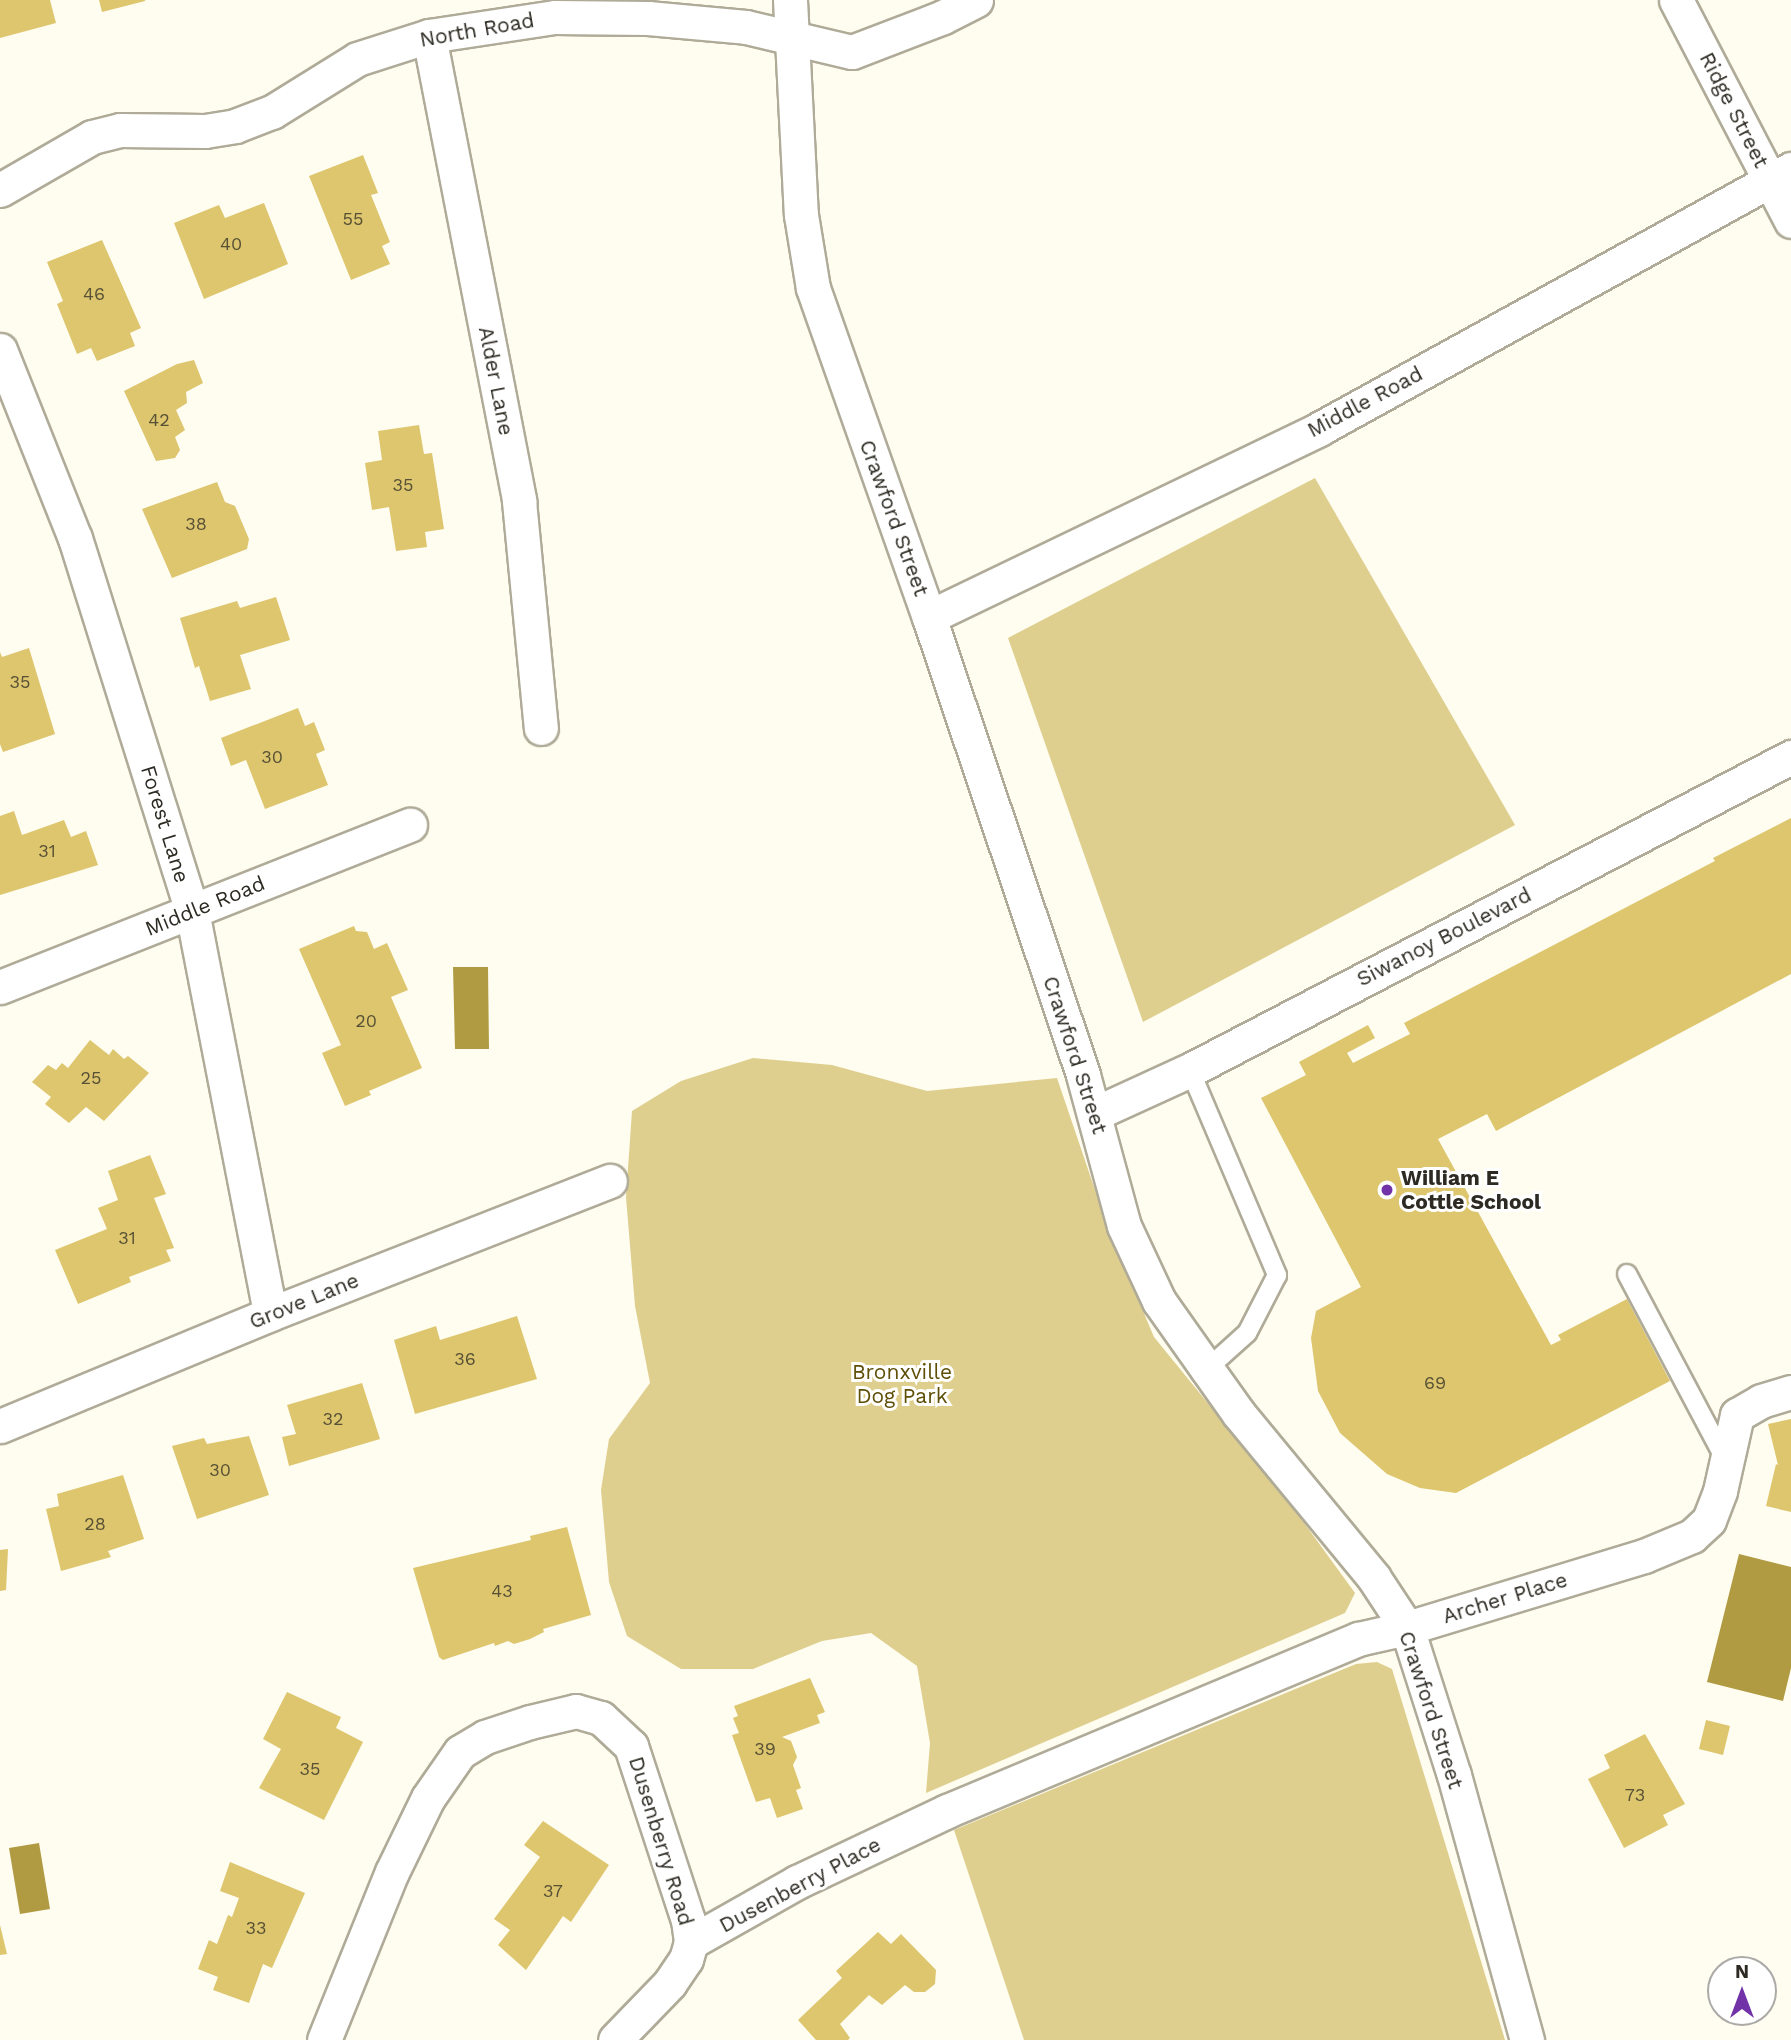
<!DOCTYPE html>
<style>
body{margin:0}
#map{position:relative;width:1791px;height:2040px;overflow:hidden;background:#fffcf0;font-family:"Work Sans",sans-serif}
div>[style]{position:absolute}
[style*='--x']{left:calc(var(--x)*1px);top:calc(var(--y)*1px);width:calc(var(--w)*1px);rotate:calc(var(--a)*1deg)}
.green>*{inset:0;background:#dfcf8f}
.water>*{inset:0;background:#b19b42}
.building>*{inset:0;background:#ddc66e}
.roads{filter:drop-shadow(2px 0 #afab98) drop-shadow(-2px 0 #afab98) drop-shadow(0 2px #afab98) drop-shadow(0 -2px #afab98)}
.service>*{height:18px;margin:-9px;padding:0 9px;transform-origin:9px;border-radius:9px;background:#fff}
.minor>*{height:33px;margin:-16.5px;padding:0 16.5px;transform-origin:16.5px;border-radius:16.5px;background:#fff}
.dots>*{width:19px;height:19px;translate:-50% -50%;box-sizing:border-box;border:4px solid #fff;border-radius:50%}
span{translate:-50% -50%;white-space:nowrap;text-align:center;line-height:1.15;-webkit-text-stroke:6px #fff;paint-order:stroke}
.number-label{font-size:18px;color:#585135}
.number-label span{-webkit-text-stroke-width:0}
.street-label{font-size:21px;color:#2c2a22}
.poi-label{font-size:21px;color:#2c2a22;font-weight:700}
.left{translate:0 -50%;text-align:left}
.park-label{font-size:21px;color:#5e4e06}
.north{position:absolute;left:1707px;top:1956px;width:70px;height:70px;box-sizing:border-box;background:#fff;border:2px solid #abaaa7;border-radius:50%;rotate:0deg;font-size:19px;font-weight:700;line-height:28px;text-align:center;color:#2c2a22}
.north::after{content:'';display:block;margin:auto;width:24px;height:32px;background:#7333a8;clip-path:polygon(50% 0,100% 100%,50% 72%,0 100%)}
</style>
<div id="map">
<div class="green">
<i style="clip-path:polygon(1315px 478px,1515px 825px,1143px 1022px,1008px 638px)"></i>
<i style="clip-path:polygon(753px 1058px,832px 1065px,927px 1091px,1057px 1078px,1108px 1228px,1154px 1337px,1294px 1509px,1355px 1593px,1345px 1613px,926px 1793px,930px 1743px,917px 1666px,871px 1633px,822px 1641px,753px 1669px,681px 1669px,627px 1636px,609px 1582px,601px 1490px,609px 1439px,650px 1383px,635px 1306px,626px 1197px,632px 1111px,681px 1081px)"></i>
<i style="clip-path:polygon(1377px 1662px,1392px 1669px,1505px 2040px,1024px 2040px,954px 1830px,1356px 1664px)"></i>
</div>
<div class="water">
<i style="clip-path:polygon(453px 967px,488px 967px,489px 1049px,455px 1049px)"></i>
<i style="clip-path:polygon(1739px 1554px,1791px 1567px,1791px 1668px,1783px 1701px,1707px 1682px)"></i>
<i style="clip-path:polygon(39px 1843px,50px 1909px,20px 1914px,9px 1848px)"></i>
</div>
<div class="building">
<i style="clip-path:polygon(0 0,50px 0,56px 23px,0 38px)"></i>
<i style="clip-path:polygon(99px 0,145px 0,145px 1px,102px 12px)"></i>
<i style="clip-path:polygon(363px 155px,378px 193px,371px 195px,390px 242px,382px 246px,390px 264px,351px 280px,309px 176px)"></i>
<i style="clip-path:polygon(264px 203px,288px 264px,204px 299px,174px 223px,219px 205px,225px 218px)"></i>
<i style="clip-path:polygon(102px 240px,141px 328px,130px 333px,135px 346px,97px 361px,91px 348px,77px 354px,57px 304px,63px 301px,47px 262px)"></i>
<i style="clip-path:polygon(194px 360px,203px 383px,186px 392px,187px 403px,176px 410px,185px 430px,175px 437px,180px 450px,175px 458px,156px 461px,124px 391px,177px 364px)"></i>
<i style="clip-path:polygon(419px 425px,424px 454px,432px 453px,444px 529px,425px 532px,427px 547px,396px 551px,389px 507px,372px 510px,365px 463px,382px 460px,378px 431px)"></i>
<i style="clip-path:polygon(217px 482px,225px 502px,235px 506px,249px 539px,247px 549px,172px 578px,142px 509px)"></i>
<i style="clip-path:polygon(276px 597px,290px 640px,240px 655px,251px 689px,210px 701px,199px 666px,195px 668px,180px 618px,237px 601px,240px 608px)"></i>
<i style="clip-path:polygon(29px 648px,55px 734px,3px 752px,0 744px,0 652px,2px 657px)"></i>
<i style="clip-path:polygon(298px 708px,305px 726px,314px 722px,325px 750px,316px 754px,328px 785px,265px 809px,246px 760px,231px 766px,221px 738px)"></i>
<i style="clip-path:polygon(14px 811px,22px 835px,64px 820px,71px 837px,86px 831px,98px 865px,0 895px,0 816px)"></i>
<i style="clip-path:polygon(1791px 818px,1791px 974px,1496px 1131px,1487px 1114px,1438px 1139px,1551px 1345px,1561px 1340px,1558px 1335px,1627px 1299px,1670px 1381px,1456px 1493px,1420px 1488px,1387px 1474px,1340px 1433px,1318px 1391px,1311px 1338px,1316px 1311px,1361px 1287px,1261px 1098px,1306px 1075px,1299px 1062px,1368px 1025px,1375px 1038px,1347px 1053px,1353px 1063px,1410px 1034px,1404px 1023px,1715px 861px,1713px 858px)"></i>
<i style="clip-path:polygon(354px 926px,356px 931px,367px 932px,374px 949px,387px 943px,408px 990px,391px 997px,422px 1068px,369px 1091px,371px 1095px,345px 1106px,322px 1053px,341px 1045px,299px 949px)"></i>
<i style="clip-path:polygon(90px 1040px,109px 1055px,113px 1049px,124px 1059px,128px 1056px,149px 1073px,104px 1121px,86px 1107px,69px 1123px,45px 1104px,51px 1097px,32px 1082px,48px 1065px,56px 1070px,62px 1063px,68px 1068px)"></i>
<i style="clip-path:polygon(150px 1155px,166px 1194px,154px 1198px,174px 1248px,166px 1250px,171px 1261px,129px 1277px,131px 1282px,78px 1304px,55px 1250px,107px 1229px,98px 1208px,118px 1200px,108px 1171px)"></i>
<i style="clip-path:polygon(517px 1316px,537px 1379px,415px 1414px,394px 1340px,436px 1326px,440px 1340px)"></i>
<i style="clip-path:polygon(362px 1383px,380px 1439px,289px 1466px,282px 1437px,296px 1434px,287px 1405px)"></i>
<i style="clip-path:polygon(1791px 1419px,1791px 1512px,1766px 1506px,1776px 1464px,1778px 1465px,1768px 1424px)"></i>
<i style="clip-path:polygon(249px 1436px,269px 1495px,197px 1519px,172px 1446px,204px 1438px,207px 1444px)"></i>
<i style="clip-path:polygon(123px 1475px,144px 1539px,108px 1551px,111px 1557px,61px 1571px,46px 1509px,59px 1506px,57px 1494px)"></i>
<i style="clip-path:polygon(567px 1527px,591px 1615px,543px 1629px,544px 1632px,530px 1639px,514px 1644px,508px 1641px,495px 1646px,494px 1643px,443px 1660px,439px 1657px,413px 1568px,531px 1540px,530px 1536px)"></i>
<i style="clip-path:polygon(8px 1549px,6px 1590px,0 1591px,0 1550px)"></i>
<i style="clip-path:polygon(810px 1678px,825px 1712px,817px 1715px,820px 1723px,782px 1737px,791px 1741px,797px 1757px,793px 1765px,801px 1788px,796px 1790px,803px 1809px,777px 1818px,770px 1798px,756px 1802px,732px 1735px,739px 1733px,733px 1718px,738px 1716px,734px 1706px)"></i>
<i style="clip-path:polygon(287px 1692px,341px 1717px,336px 1728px,363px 1742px,324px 1820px,259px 1788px,281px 1749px,263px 1739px)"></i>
<i style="clip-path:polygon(1706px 1720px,1730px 1726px,1723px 1755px,1699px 1749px)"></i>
<i style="clip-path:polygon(1645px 1734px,1685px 1804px,1663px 1815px,1668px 1825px,1624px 1848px,1588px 1779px,1610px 1768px,1604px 1755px)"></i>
<i style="clip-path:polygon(543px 1821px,609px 1865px,571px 1922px,563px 1916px,526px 1970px,498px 1945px,510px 1930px,494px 1919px,540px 1857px,524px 1845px)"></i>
<i style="clip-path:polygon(230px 1862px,305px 1893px,272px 1968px,263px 1964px,249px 2003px,213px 1990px,218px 1977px,198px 1969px,209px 1940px,217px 1944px,228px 1915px,232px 1917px,239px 1898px,220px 1891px)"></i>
<i style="clip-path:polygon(0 1925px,7px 1954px,0 1955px)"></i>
<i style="clip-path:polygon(878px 1932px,891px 1944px,901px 1934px,936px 1970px,935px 1984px,925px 1992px,914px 1992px,905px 1985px,882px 2005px,869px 1995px,840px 2024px,850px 2038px,848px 2040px,816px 2040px,798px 2020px,842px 1978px,836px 1971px)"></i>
</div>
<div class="roads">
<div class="service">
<i style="--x:1190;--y:1070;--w:223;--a:67"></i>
<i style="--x:1277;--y:1275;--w:65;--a:117.3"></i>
<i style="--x:1247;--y:1333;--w:54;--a:138"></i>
<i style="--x:1627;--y:1274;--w:209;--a:62.1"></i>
</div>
<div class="minor">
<i style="--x:790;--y:0;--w:215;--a:87.1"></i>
<i style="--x:801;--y:215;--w:74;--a:80.7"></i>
<i style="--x:813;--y:288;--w:349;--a:70.6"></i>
<i style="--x:929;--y:617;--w:483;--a:71.4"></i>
<i style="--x:1083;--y:1075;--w:156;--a:74.8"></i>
<i style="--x:1124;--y:1226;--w:83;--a:65"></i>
<i style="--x:1159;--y:1301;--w:83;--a:54.8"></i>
<i style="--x:1207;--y:1369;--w:55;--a:54.6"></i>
<i style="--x:1239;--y:1414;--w:212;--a:50.5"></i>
<i style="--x:1374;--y:1578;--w:60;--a:56.6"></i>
<i style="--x:1407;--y:1628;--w:154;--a:72.3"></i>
<i style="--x:1454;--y:1775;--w:275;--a:74.6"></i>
<i style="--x:1676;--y:0;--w:249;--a:62.5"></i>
<i style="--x:429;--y:36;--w:474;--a:79"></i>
<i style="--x:519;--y:501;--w:228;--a:84.5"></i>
<i style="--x:0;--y:190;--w:106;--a:-29.9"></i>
<i style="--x:92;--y:137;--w:29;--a:-14"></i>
<i style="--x:120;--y:130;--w:85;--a:0.7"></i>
<i style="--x:205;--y:131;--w:30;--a:-9"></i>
<i style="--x:235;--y:126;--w:40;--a:-21"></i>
<i style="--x:272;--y:112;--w:100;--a:-31.9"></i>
<i style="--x:357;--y:59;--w:76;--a:-17.7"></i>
<i style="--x:429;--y:36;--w:127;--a:-8.6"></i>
<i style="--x:555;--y:17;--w:93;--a:0.6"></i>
<i style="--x:648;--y:18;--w:98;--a:5.2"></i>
<i style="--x:746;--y:27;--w:109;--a:13.3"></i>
<i style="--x:852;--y:52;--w:97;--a:-21"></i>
<i style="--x:943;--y:17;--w:37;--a:-27"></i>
<i style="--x:0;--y:350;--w:202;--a:68.3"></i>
<i style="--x:75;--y:538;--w:391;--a:72.6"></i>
<i style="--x:192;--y:911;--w:410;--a:79"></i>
<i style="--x:929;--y:617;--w:433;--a:-25.7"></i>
<i style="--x:1319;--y:429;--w:539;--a:-28.85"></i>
<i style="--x:0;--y:987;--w:441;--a:-21.6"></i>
<i style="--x:1096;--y:1113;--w:103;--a:-24.6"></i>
<i style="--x:1190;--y:1070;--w:678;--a:-27.51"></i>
<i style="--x:0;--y:1426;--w:292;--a:-22.5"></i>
<i style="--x:270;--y:1314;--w:365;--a:-21.4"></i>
<i style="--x:691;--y:1942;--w:122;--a:-29.5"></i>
<i style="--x:797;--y:1882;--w:166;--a:-25.3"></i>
<i style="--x:947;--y:1811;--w:446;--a:-22.7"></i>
<i style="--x:1358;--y:1639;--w:50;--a:-12.7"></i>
<i style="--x:1407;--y:1628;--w:248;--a:-16.9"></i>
<i style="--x:1644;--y:1556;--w:52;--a:-22.6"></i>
<i style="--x:1692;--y:1536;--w:23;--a:-43"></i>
<i style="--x:1709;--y:1520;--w:31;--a:-69"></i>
<i style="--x:1720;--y:1491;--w:78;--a:-77.4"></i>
<i style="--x:1737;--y:1415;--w:28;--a:-30"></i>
<i style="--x:1761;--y:1401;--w:31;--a:-17"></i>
<i style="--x:324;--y:2040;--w:181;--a:-68"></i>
<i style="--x:392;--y:1872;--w:82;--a:-64.1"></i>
<i style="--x:428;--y:1798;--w:56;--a:-55.2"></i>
<i style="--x:460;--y:1752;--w:29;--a:-31"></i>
<i style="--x:485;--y:1737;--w:47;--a:-18.4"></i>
<i style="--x:530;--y:1722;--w:47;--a:-13.4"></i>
<i style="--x:576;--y:1711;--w:26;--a:16"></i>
<i style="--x:601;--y:1718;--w:41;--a:43"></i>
<i style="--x:631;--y:1746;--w:183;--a:71.9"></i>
<i style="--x:688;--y:1920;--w:22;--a:82"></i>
<i style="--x:691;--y:1942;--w:18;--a:106"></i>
<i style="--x:686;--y:1959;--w:29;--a:124"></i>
<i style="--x:670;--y:1983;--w:79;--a:134"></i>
</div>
</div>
<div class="dots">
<i style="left:1387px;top:1190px;background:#7333a8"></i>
</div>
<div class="number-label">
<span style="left:353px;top:219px">55</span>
<span style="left:231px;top:244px">40</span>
<span style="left:94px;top:294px">46</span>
<span style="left:159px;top:420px">42</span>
<span style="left:403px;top:485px">35</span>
<span style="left:196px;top:524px">38</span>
<span style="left:20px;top:682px">35</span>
<span style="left:272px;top:757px">30</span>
<span style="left:47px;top:851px">31</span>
<span style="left:366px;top:1021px">20</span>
<span style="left:91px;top:1078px">25</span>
<span style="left:127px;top:1238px">31</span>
<span style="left:465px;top:1359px">36</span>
<span style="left:1435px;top:1383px">69</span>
<span style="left:333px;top:1419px">32</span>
<span style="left:220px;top:1470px">30</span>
<span style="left:95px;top:1524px">28</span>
<span style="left:502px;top:1591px">43</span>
<span style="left:765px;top:1749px">39</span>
<span style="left:310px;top:1769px">35</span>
<span style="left:1635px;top:1795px">73</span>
<span style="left:553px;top:1891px">37</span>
<span style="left:256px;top:1928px">33</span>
</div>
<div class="street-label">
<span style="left:477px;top:30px;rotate:-10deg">North Road</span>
<span style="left:1734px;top:110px;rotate:63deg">Ridge Street</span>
<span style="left:496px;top:381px;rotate:79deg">Alder Lane</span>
<span style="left:1365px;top:402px;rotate:-28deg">Middle Road</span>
<span style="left:894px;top:518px;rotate:70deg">Crawford Street</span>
<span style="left:165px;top:824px;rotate:73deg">Forest Lane</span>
<span style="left:205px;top:906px;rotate:-22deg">Middle Road</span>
<span style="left:1444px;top:937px;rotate:-27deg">Siwanoy Boulevard</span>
<span style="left:1075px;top:1055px;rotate:72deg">Crawford Street</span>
<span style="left:304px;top:1301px;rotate:-22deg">Grove Lane</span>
<span style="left:1505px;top:1598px;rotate:-17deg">Archer Place</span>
<span style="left:1431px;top:1710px;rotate:72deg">Crawford Street</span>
<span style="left:661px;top:1841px;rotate:73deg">Dusenberry Road</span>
<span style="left:800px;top:1885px;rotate:-28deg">Dusenberry Place</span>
</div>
<div class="poi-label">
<span class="left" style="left:1401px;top:1190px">William E<br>Cottle School</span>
</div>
<div class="park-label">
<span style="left:902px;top:1384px">Bronxville<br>Dog Park</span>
</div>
<div class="north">N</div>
</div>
